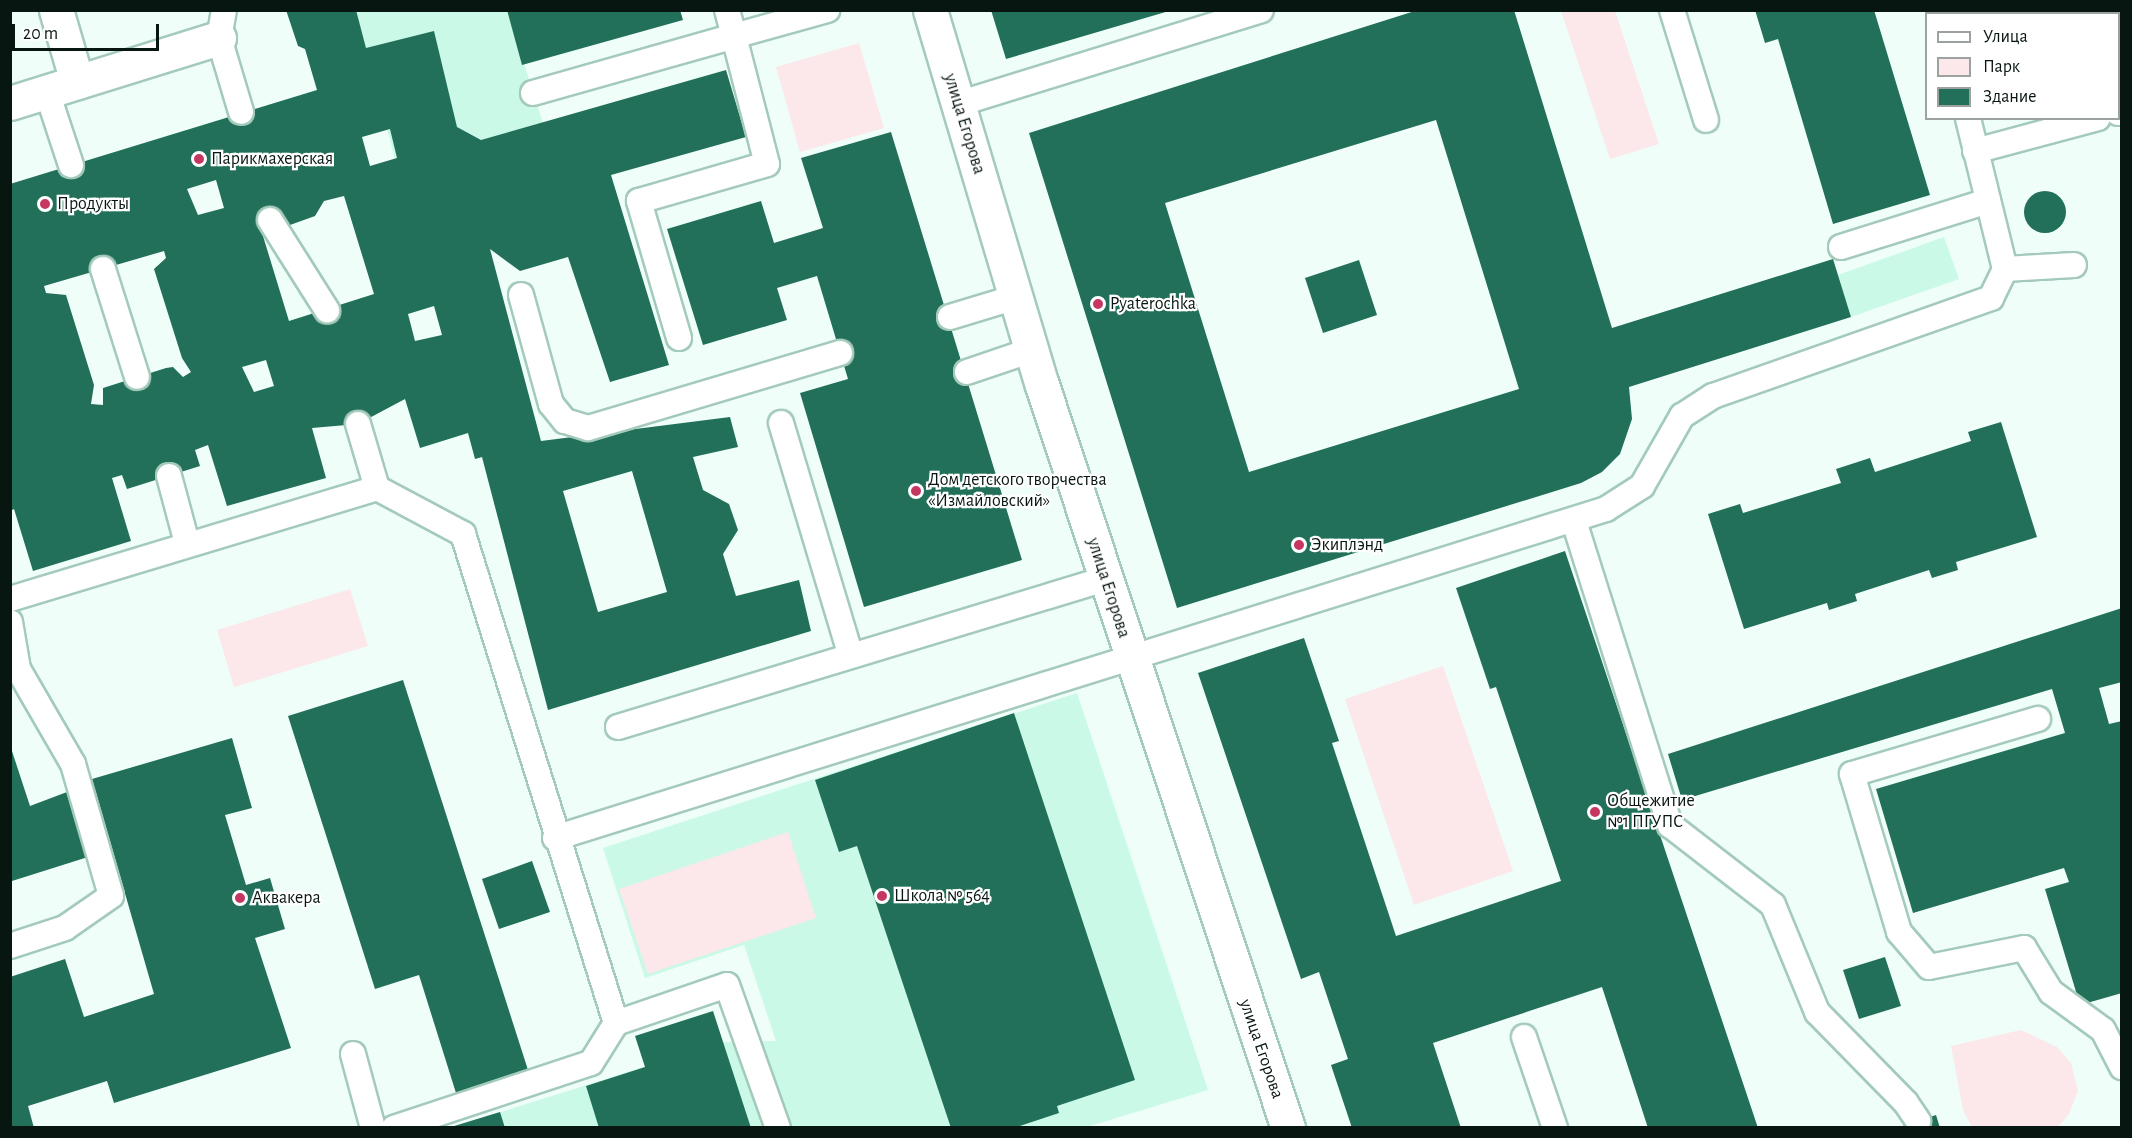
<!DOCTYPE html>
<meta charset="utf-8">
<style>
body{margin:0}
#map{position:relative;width:2132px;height:1138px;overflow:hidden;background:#effef8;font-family:"Alegreya Sans",sans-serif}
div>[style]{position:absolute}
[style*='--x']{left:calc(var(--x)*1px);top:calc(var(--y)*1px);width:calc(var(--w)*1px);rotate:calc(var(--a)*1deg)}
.built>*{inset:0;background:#cafae7}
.green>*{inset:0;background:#fce7ea}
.building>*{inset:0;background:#227059}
.round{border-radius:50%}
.roads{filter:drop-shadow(2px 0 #a4cabb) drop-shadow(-2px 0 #a4cabb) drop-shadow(0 2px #a4cabb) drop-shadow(0 -2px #a4cabb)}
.lane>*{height:24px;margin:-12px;padding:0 12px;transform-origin:12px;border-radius:12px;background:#fff}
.street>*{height:33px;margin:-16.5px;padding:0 16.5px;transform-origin:16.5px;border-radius:16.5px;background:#fff}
.dots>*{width:16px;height:16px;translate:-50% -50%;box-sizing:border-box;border:3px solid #fff;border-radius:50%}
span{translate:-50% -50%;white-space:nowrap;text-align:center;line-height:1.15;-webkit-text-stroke:4.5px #fff;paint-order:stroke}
.street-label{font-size:18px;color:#081611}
.poi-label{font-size:18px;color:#081611}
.left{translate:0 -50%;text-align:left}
.frame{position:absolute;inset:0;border:12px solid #081611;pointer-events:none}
.legend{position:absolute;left:1925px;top:12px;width:195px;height:108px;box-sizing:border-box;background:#fff;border:2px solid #9ca2a0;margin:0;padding:8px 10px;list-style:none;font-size:18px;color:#081611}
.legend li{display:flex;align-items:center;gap:12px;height:30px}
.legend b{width:30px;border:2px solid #9ca2a0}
.scale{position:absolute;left:12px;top:24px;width:147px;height:27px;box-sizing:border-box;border:3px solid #081611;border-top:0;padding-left:8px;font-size:18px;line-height:21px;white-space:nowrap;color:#081611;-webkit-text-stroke:4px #fff;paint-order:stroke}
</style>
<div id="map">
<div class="built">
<i style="clip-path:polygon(356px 11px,507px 11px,543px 123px,414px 231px)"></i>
<i style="clip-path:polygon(1944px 237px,1959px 279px,1851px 317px,1838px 275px)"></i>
<i style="clip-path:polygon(1077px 693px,1208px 1090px,1087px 1127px,450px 1128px,724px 1042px,776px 1041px,744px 945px,645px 978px,603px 848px)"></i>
</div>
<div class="green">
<i style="clip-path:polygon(1561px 11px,1615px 11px,1659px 144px,1610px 159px)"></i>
<i style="clip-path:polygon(859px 43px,884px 128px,800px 152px,776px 67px)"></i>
<i style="clip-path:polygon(350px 589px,368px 646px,234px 687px,217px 630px)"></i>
<i style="clip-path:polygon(1443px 666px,1513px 871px,1414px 905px,1345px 699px)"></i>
<i style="clip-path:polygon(788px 832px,816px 918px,648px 974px,619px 889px)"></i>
<i style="clip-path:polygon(2021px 1030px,2057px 1047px,2071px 1063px,2078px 1091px,2069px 1114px,2058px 1127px,1972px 1127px,1963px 1110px,1951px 1046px)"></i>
</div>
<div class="building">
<i style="clip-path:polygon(evenodd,286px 10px,356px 10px,366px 48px,434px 31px,457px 127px,481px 140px,726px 70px,746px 137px,611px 175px,669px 365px,610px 382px,568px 257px,520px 271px,490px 249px,541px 441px,730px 417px,738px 447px,693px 457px,703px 490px,729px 504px,738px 530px,723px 554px,736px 596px,799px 580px,811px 631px,548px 710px,482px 457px,475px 459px,468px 433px,420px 448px,405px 399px,358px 424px,312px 428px,326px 478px,227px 506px,208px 445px,195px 450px,200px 466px,127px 489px,122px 475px,112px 478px,131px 541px,33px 571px,14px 509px,10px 511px,10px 184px,317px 90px,305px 49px,298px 46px,286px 10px,390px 129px,397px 158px,370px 166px,362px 137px,390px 129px,286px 10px,216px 180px,224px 208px,198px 215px,187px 189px,216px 180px,286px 10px,344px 196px,374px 294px,289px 321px,259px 223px,275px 218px,290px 225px,315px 216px,324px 201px,344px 196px,286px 10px,164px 251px,166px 258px,154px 269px,182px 358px,191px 372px,183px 377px,173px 367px,166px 368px,103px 388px,103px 405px,91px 404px,94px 385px,66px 295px,46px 293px,44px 286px,164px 251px,286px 10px,434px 306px,442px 335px,415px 341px,408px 314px,434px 306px,286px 10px,266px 360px,274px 386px,254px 392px,242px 367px,266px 360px,286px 10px,632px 471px,667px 592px,598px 612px,563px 491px,632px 471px)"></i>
<i style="clip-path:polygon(507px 10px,680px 10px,683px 20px,522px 65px)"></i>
<i style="clip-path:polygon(991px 10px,1169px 10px,1169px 11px,1006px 59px)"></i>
<i style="clip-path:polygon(evenodd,1418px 10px,1514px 10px,1612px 328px,1833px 259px,1851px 317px,1629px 387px,1632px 419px,1620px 454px,1602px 472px,1581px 483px,1177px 608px,1029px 133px,1418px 10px,1436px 120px,1519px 389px,1249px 472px,1165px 203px,1436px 120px)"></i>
<i style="clip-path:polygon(1755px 10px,1874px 10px,1930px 195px,1833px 224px,1778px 39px,1765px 43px)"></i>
<i style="clip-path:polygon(2005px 10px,2122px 10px,2122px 71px,2118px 14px)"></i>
<i style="clip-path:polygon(891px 132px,1022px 560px,864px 607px,800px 393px,848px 379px,817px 276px,777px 288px,787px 320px,703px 345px,667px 229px,761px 201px,774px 243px,823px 228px,801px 158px)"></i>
<i class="round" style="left:2024px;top:191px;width:42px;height:42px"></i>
<i style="clip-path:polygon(1359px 260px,1377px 315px,1323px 333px,1305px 278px)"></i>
<i style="clip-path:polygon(2001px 422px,2037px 537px,1956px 562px,1958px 570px,1932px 578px,1929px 570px,1855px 594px,1857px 601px,1829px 610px,1827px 603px,1744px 629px,1708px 514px,1740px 504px,1743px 513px,1841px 483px,1836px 469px,1870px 458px,1875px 472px,1971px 441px,1968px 432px)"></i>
<i style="clip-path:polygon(1565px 551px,1758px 1128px,1648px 1128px,1602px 987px,1433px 1043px,1461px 1128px,1352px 1128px,1331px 1065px,1348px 1059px,1319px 972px,1301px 979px,1198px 673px,1304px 638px,1339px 741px,1332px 743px,1396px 936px,1561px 881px,1496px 687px,1490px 689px,1456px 588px)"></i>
<i style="clip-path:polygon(2122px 608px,2122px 682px,2099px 688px,2109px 724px,2122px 721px,2122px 993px,2080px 1005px,2045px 889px,2069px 882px,2064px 868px,1913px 913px,1876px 789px,2065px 733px,2052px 689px,1682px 800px,1668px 754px)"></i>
<i style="clip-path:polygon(403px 680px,528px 1070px,456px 1093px,419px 975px,375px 989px,288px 716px)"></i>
<i style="clip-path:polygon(1014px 713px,1135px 1080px,1057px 1106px,1059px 1113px,1014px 1128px,951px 1128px,857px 846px,839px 852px,815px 780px)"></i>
<i style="clip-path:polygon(232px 738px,252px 808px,225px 815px,246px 885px,270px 878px,285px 929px,255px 938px,291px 1048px,114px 1103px,107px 1081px,28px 1106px,34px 1128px,10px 1128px,10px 977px,65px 959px,84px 1017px,154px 994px,92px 779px)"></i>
<i style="clip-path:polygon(10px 745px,30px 806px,67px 792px,88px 857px,12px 881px)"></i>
<i style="clip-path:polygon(532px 861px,550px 912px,499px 929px,482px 879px)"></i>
<i style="clip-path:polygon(1885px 957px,1901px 1006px,1859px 1019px,1843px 970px)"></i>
<i style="clip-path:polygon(713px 1011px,751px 1128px,599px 1128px,586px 1086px,645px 1067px,635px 1036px)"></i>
<i style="clip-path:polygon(500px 1112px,505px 1128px,452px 1128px,451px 1127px)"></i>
<i style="clip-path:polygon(1936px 1115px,1940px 1128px,1900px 1128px,1900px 1127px)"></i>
</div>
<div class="roads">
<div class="lane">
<i style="--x:224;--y:10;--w:28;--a:100"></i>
<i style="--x:219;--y:38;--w:77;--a:73.4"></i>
<i style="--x:1672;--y:10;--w:115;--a:72.8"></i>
<i style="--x:1942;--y:10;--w:4;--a:76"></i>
<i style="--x:47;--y:92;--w:77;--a:71.8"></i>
<i style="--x:533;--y:93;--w:209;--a:-15.8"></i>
<i style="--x:734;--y:36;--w:27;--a:-105"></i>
<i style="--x:958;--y:104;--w:317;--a:-17.2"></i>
<i style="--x:2118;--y:113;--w:4;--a:-14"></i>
<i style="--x:1975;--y:151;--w:127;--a:-15"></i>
<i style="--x:270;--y:220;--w:107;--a:57.7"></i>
<i style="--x:1841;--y:247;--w:154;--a:-17.4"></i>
<i style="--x:103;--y:269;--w:113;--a:72.5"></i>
<i style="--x:2005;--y:269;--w:69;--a:-3.3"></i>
<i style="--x:521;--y:295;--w:113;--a:74.6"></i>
<i style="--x:551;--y:404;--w:22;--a:51"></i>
<i style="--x:565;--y:421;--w:24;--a:17"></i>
<i style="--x:588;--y:428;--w:263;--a:-16.6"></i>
<i style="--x:950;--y:317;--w:69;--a:-16.9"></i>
<i style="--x:679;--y:338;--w:143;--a:-106.3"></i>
<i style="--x:639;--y:201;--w:133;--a:-16.1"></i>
<i style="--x:767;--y:164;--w:132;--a:-104.5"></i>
<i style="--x:734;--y:36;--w:97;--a:-15.6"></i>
<i style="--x:967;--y:372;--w:69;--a:-18.7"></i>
<i style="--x:781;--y:423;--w:243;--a:73.3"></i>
<i style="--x:358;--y:424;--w:67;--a:73.5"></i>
<i style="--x:169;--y:476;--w:69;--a:75"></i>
<i style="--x:1574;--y:521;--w:319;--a:72.5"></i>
<i style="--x:1670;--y:825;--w:130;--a:37.8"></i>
<i style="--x:1773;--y:905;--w:116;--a:67.6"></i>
<i style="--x:1817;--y:1012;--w:127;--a:45.6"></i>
<i style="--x:1906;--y:1103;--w:22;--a:56"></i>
<i style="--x:10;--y:599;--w:383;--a:-16.8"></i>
<i style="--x:377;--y:488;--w:98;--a:28.1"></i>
<i style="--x:463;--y:534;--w:512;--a:72.63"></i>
<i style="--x:616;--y:1023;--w:117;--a:-18.9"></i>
<i style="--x:727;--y:985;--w:152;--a:70.4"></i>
<i style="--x:10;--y:622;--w:48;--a:80.3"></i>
<i style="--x:18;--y:669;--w:110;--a:59.9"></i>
<i style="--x:73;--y:764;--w:137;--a:73.9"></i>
<i style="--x:111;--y:896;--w:56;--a:145.2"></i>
<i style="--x:65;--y:928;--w:58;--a:161.9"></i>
<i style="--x:2038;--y:719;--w:194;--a:163.5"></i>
<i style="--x:1852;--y:774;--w:165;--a:73.4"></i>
<i style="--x:1899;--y:932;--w:46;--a:49.4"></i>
<i style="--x:1929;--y:967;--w:97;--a:-11.3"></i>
<i style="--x:2024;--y:948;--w:52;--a:58.5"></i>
<i style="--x:2051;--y:992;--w:64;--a:36.2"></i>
<i style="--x:2103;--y:1030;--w:42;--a:62.8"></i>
<i style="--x:618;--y:727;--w:509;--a:-16.9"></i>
<i style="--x:555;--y:838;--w:1101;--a:-17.38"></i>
<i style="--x:1606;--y:509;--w:43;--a:-32.6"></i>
<i style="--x:1642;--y:486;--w:81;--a:-60.3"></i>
<i style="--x:1682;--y:416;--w:37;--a:-33"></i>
<i style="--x:1713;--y:396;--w:295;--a:-19.4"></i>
<i style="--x:1991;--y:298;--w:32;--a:-64"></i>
<i style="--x:2005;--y:269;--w:155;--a:-103.8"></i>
<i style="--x:1524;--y:1037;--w:96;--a:71.2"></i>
<i style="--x:353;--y:1054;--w:77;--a:74.9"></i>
<i style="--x:394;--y:1128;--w:207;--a:-18.3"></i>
<i style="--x:591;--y:1063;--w:47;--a:-58"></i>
</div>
<div class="street">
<i style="--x:56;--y:10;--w:75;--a:73.7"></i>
<i style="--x:930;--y:10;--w:391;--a:73.4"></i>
<i style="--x:1042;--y:385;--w:783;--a:71.68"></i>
<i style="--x:10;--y:103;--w:219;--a:-17.3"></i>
</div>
</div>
<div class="dots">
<i style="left:199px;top:159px;background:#c53761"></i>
<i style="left:45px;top:204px;background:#c53761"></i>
<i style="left:1098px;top:304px;background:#c53761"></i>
<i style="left:916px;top:491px;background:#c53761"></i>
<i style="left:1299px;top:545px;background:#c53761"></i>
<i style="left:1595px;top:812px;background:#c53761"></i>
<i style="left:882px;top:896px;background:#c53761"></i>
<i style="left:240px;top:898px;background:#c53761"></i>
</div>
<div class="street-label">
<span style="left:964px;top:124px;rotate:73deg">улица Егорова</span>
<span style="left:1108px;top:588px;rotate:72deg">улица Егорова</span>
<span style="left:1261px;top:1049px;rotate:71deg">улица Егорова</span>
</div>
<div class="poi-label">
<span class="left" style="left:211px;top:159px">Парикмахерская</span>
<span class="left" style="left:57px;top:204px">Продукты</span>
<span class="left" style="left:1110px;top:304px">Pyaterochka</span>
<span class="left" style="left:928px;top:491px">Дом детского творчества<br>«Измайловский»</span>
<span class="left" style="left:1311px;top:545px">Экиплэнд</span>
<span class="left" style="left:1607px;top:812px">Общежитие<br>№1 ПГУПС</span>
<span class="left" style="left:894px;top:896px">Школа № 564</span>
<span class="left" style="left:252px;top:898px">Аквакера</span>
</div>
<div class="frame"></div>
<ul class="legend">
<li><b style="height:8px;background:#fff"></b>Улица</li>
<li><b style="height:16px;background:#fce7ea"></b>Парк</li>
<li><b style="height:16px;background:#227059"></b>Здание</li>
</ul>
<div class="scale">20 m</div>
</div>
